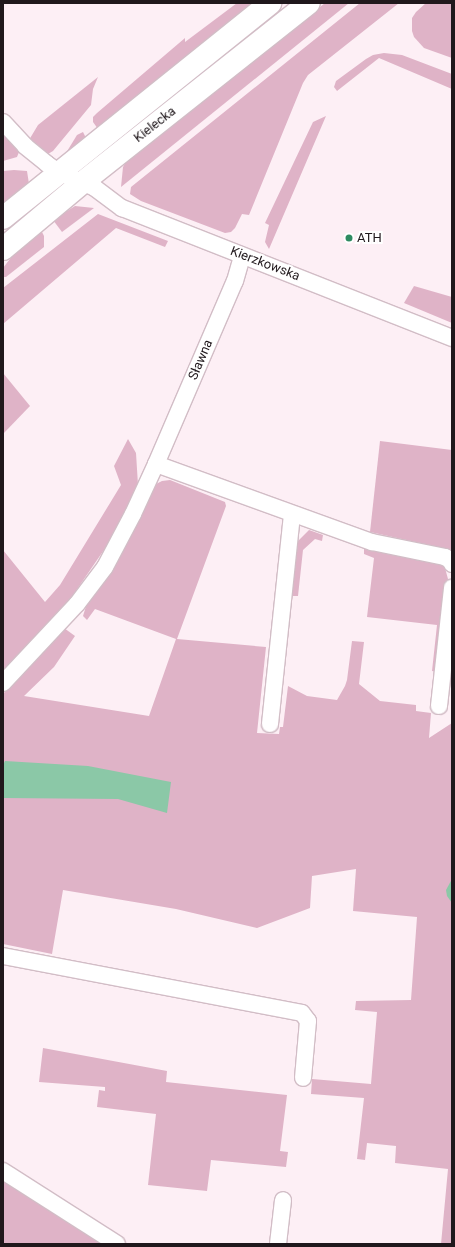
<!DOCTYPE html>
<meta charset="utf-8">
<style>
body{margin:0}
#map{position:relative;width:455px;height:1247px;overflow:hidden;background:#fdeff5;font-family:Roboto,sans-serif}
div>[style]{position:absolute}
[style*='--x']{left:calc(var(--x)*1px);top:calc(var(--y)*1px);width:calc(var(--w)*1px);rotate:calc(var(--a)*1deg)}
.green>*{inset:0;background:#dfb3c7}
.water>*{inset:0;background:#8bc8a7}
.roads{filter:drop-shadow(1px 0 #d2bdc6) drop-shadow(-1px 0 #d2bdc6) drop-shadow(0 1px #d2bdc6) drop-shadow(0 -1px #d2bdc6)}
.minor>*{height:16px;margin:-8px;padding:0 8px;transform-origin:8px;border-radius:8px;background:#fff}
.secondary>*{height:22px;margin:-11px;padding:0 11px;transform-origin:11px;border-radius:11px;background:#fff}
.dots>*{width:11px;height:11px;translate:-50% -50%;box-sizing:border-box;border:2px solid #fff;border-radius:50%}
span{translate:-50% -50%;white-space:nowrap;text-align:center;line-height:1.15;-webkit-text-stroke:4px #fff;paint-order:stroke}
.street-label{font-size:13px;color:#20181c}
.poi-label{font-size:13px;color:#20181c}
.left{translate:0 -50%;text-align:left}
.frame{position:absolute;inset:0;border:4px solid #20181c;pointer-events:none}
</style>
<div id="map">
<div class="green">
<i style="clip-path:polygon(237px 3px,254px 3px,98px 129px,93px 122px,93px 117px,97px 113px,185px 38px,185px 42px)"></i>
<i style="clip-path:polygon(325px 3px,349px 3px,121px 187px,123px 167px,126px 162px)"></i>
<i style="clip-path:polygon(360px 3px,399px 3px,308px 75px,303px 83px,249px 215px,242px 214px,235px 228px,231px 232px,225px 233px,141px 201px,130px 194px,131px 187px)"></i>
<i style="clip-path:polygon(426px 3px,452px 3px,452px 58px,424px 48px,414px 37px,412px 31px,412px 18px,416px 12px)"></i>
<i style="clip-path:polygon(384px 53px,402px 55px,452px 74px,452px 89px,379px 58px,337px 91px,334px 87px,336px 81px,366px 59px,373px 55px)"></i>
<i style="clip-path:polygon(98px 77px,93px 89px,91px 105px,53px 151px,48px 154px,29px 140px,38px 125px)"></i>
<i style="clip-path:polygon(326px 116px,269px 249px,265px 242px,269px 225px,265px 223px,313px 122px)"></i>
<i style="clip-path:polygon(83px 132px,86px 138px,66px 153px,77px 135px)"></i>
<i style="clip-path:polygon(3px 133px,19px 152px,17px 157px,3px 161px)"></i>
<i style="clip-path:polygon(14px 170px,27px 171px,29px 184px,3px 206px,3px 171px)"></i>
<i style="clip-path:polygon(75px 206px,94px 208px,62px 232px,53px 220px)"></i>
<i style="clip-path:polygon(98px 214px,168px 241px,165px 247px,116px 228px,3px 324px,3px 288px)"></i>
<i style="clip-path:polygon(41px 230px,44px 236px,44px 247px,6px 277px,3px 277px,3px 268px,16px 251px)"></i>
<i style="clip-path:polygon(414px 286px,452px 297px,452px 323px,404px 303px)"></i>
<i style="clip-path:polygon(3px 373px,30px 406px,3px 434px)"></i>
<i style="clip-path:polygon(128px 439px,136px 453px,138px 485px,108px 544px,71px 598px,3px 673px,3px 550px,45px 602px,60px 585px,121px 485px,114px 466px)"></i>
<i style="clip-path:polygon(380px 441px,452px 450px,452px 550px,370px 532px)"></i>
<i style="clip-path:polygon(170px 480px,225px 502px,226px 506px,177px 639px,266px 647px,257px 733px,279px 734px,280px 727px,283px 727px,288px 686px,307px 696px,337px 700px,345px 686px,347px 680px,352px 641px,364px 642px,359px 684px,380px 701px,416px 705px,416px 711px,431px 713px,429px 738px,452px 723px,452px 1244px,441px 1244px,448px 1169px,395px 1163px,396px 1146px,367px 1143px,365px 1160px,357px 1159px,364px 1098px,311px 1094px,312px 1079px,371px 1084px,377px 1012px,355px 1010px,356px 1001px,411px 1000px,417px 917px,353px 911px,356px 869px,312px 876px,310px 908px,257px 928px,176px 909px,63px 890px,52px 954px,3px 944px,3px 694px,64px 628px,75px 636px,54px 667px,24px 696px,149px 716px,176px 639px,95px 609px,87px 620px,83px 616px,87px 603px,156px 484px,162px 481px)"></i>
<i style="clip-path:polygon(309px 530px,323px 535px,322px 541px,315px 539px,303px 550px,298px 596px,292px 596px,298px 541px)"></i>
<i style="clip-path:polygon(364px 546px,441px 563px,445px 568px,448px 579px,437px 672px,432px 671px,437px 625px,367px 617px,374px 558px,364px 554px)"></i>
<i style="clip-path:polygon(43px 1048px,167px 1071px,166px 1082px,287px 1095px,280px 1151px,288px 1152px,286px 1167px,211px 1160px,207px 1191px,148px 1185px,156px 1114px,97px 1107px,99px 1090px,105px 1091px,105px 1087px,39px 1082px)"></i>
<i style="clip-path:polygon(3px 1180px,101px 1244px,3px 1244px)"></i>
</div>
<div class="water">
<i style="clip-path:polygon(5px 761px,88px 766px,171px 782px,167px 813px,118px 799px,3px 798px,3px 765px)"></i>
<i style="clip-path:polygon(452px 879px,452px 903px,447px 896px,446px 890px)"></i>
</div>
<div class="roads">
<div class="minor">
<i style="--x:3;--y:122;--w:33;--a:47"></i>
<i style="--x:25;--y:146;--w:28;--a:39"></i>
<i style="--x:47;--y:164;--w:16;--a:35"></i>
<i style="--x:60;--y:173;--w:38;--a:23"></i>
<i style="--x:95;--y:188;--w:34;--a:37"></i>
<i style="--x:122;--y:208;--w:355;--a:21.5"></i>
<i style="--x:156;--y:464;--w:230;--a:19.9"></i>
<i style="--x:372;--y:542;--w:75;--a:11.6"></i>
<i style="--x:445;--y:557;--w:7;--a:34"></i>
<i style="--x:451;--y:561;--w:3;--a:72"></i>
<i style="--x:3;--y:683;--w:108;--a:-46.9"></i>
<i style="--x:77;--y:604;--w:46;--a:-52.9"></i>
<i style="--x:105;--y:567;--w:60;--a:-62.2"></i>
<i style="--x:133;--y:514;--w:55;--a:-65.3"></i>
<i style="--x:156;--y:464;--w:199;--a:-66.7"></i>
<i style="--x:235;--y:281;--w:26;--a:-74"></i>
<i style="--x:439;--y:706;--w:119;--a:-83.7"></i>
<i style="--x:270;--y:724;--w:210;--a:-84"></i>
<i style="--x:3;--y:956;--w:304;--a:10.8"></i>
<i style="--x:302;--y:1013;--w:10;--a:53"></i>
<i style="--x:308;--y:1021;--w:57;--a:95"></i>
<i style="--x:3;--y:1171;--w:135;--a:32.6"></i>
<i style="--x:278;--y:1244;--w:44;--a:-83.5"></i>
</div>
<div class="secondary">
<i style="--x:3;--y:218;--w:343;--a:-38.8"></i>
<i style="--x:3;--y:249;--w:104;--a:-39.9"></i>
<i style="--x:83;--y:182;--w:288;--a:-38.4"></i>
</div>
</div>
<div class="dots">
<i style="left:349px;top:238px;background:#2e8a61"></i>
</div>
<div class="street-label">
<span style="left:155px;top:125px;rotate:-38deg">Kielecka</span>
<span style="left:265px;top:264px;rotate:21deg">Kierzkowska</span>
<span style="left:201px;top:360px;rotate:-67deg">Sławna</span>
</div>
<div class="poi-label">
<span class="left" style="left:357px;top:238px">ATH</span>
</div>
<div class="frame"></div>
</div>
